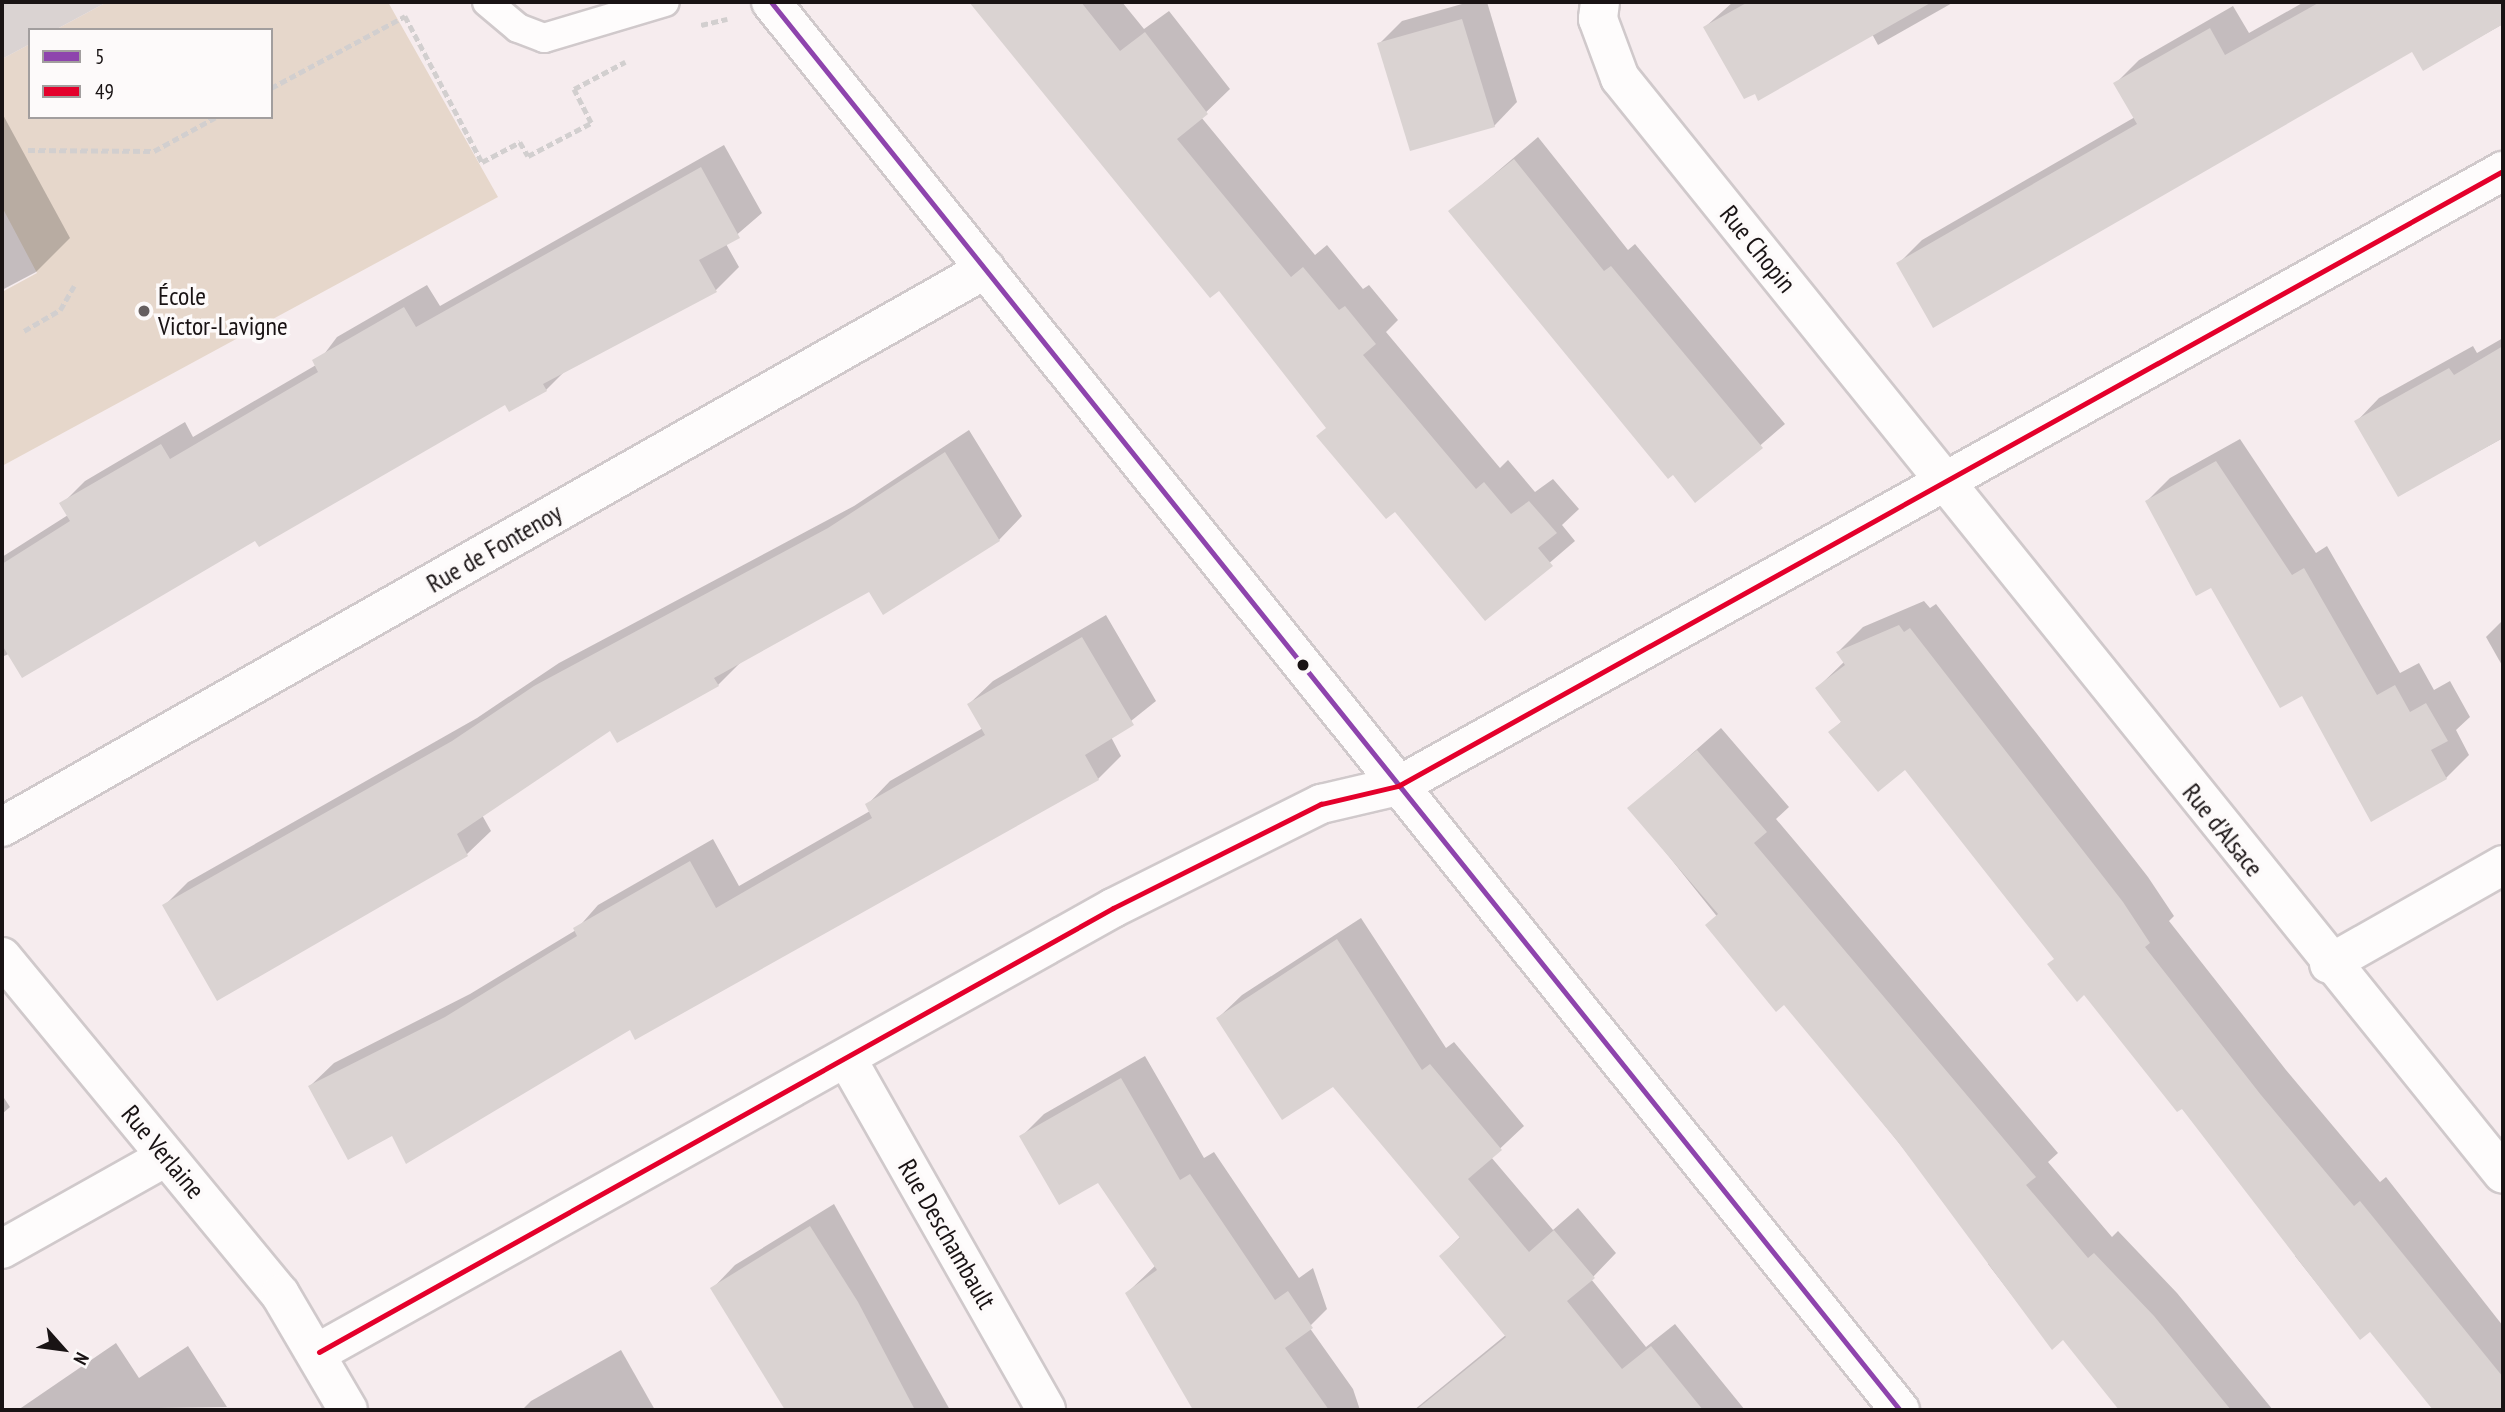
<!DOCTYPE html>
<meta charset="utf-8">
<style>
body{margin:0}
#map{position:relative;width:2505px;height:1412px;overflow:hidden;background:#f6ecee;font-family:"PT Sans Narrow",sans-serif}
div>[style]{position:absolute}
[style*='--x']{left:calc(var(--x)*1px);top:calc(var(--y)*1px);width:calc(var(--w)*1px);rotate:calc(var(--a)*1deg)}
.green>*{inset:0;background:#e6d7cb}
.shadow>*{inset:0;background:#0003}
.building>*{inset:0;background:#dad3d2}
.path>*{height:4.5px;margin-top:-2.25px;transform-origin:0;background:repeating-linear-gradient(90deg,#d2cfcf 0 7px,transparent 0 10.5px)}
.roads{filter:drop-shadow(2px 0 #d0c9cb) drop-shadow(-2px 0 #d0c9cb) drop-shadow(0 2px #d0c9cb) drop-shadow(0 -2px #d0c9cb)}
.lane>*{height:28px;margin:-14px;padding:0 14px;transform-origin:14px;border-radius:14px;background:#fefcfc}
.street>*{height:38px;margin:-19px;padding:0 19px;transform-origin:19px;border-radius:19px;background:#fefcfc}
.secondary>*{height:38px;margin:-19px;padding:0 19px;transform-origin:19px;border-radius:19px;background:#fefcfc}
.bus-1>*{height:5px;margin:-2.5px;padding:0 2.5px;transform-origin:2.5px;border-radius:2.5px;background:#8e44ad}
.bus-2>*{height:5px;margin:-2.5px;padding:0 2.5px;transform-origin:2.5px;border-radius:2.5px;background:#e4002b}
.dots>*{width:19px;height:19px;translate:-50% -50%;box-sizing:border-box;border:4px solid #fdfafa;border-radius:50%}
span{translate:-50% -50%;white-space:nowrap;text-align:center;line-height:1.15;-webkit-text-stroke:7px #fdfafa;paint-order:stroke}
.street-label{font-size:26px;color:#191314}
.poi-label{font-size:26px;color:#191314}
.left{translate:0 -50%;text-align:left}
.frame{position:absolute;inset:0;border:4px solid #191314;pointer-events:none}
.legend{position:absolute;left:28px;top:28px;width:245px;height:91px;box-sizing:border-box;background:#fdfafa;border:2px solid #a29e9e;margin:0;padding:9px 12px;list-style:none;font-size:21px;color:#191314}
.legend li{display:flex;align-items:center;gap:14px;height:35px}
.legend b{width:35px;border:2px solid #a29e9e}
.north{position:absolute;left:28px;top:1314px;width:70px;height:70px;-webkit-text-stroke:5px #fdfafa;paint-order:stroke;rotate:118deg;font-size:19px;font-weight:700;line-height:28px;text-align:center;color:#191314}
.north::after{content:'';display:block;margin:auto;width:24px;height:32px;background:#191314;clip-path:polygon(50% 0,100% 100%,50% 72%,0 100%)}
</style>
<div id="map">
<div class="green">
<i style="clip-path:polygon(107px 2px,388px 2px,498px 197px,2px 466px,2px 292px,37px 273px,2px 207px,2px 59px,30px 44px,30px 117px,271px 117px,271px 30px,55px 30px)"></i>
</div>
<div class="shadow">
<i style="clip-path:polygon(2px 2px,102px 2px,51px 30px,30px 30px,30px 41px,2px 57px)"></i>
<i style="clip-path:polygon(971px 2px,1122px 2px,1144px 29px,1169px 11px,1230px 89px,1201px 117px,1315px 255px,1327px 245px,1363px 289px,1369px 285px,1398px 320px,1386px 332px,1500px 468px,1508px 460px,1535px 492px,1553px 479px,1579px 509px,1562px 525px,1575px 541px,1485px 618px,1219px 289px,1210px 296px)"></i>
<i style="clip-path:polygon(1469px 2px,1487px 2px,1517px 102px,1494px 126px,1379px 44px,1402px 21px)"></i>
<i style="clip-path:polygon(1954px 2px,1878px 45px,1872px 34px,1705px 27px,1733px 2px)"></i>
<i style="clip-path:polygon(2304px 2px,2503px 2px,2503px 24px,2423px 69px,2412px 49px,1934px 325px,1899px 263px,1922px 240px,2135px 117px,2116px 83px,2139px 60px,2233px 6px,2249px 33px)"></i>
<i style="clip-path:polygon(2px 113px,70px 238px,36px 272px,2px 290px)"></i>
<i style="clip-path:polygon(1538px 137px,1628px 250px,1635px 244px,1785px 424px,1696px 501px,1451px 211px)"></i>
<i style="clip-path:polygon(724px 145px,762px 213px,726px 244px,739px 267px,716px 290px,565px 371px,546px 390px,506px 402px,256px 539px,2px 657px,2px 557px,68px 515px,62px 504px,85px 481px,185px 422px,193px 437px,316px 365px,337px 337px,427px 285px,440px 306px)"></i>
<i style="clip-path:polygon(2503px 338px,2503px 438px,2399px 495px,2356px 422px,2379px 398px,2473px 346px,2477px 353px)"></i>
<i style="clip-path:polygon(969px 430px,1022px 516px,999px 540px,883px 612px,869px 590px,741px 662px,718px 685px,611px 729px,482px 815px,491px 831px,467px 854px,218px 998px,164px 906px,188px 882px,477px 718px,559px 663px,854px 506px)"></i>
<i style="clip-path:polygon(2240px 439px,2316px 553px,2327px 546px,2400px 673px,2419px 663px,2434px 690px,2450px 681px,2470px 717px,2456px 730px,2469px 755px,2446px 778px,2302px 694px,2147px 501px,2170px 478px)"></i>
<i style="clip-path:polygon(1924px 601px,1930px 608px,1936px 604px,2148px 877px,2174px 916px,2169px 921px,2286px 1070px,2380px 1182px,2386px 1177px,2503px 1326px,2503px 1410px,2435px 1410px,2370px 1330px,2360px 1338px,2295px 1256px,2299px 1252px,1905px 768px,1830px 733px,1842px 721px,1817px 688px,1845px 661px,1838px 652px,1863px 627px)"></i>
<i style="clip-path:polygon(1106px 615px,1156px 701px,1111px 737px,1121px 756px,1098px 779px,630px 1028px,392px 1134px,310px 1086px,334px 1063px,470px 994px,576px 930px,598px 905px,713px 839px,739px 886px,870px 811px,867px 805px,890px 781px,983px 728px,969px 704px,993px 681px)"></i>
<i style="clip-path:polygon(2503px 620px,2503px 667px,2486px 637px)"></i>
<i style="clip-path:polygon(1721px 728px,1789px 807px,1776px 819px,2058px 1153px,2048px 1162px,2112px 1237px,2118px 1231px,2177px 1293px,2273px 1410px,2121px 1410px,2063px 1338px,2052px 1347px,1988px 1264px,1992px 1259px,1630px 808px)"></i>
<i style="clip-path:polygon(1361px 918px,1446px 1048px,1454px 1042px,1524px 1126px,1491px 1157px,1553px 1230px,1578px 1208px,1616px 1253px,1591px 1279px,1646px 1347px,1675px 1324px,1745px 1410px,1571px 1410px,1546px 1380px,1509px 1410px,1414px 1410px,1507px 1334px,1441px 1256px,1461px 1236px,1333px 1085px,1218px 1018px,1242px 995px)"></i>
<i style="clip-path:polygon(1145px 1056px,1204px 1158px,1214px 1152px,1299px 1278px,1313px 1268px,1327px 1309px,1309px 1327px,1353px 1389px,1360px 1410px,1196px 1410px,1127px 1293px,1156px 1265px,1098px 1180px,1021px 1137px,1044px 1114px)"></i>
<i style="clip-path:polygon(2px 1095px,10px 1107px,2px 1114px)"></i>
<i style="clip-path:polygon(834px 1204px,950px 1410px,787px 1410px,712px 1289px,735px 1265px)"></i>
<i style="clip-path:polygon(116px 1343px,139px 1378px,188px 1346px,227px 1407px,18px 1410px)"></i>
<i style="clip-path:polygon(621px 1350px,655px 1410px,522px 1410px,531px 1401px)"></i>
</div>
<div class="building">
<i style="clip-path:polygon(2px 2px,107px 2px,55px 30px,30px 30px,30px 44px,2px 59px)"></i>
<i style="clip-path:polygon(969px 2px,1081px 2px,1120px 51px,1145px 32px,1208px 114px,1177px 139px,1291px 277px,1303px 267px,1339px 310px,1345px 306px,1376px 344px,1363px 355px,1476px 489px,1484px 482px,1511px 514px,1529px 501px,1557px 533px,1538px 548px,1553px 566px,1485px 621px,1395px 512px,1386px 519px,1316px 436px,1326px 428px,1219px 291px,1210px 298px)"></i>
<i style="clip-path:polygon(1748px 2px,1932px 2px,1758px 101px,1755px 94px,1744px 99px,1703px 27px)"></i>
<i style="clip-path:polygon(2320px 2px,2503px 2px,2503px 24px,2423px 71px,2412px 52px,1933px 328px,1896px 263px,2137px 124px,2113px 83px,2210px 28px,2225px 55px)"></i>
<i style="clip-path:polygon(1462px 19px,1495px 127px,1410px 151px,1377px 43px)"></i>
<i style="clip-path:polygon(1514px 159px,1604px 271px,1611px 266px,1763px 448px,1695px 503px,1673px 475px,1668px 479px,1448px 211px)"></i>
<i style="clip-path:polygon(701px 167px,740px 238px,699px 260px,717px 292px,543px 384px,547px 391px,509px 412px,505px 405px,259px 547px,255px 541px,22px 678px,2px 645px,2px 564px,70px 521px,59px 503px,161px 444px,170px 459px,318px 372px,312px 360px,404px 307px,416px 327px)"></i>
<i style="clip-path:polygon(2503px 346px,2503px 438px,2398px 497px,2354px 421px,2449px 368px,2454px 375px)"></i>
<i style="clip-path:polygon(945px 452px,1000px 541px,883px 615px,869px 592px,714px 678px,719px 686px,617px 743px,610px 731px,457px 834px,468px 856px,217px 1001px,162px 905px,452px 741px,534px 686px,828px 528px)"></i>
<i style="clip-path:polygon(2216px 461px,2292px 575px,2304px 568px,2377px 695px,2395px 685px,2410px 712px,2426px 703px,2448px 741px,2431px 750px,2447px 779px,2371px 822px,2302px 696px,2280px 708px,2211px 588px,2196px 596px,2145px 501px)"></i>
<i style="clip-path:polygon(1899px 625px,1904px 632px,1910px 628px,2123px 902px,2150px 943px,2145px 947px,2261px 1095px,2354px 1206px,2360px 1201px,2503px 1377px,2503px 1410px,2433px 1410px,2370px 1332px,2360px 1340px,2182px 1109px,2177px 1112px,2084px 995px,2077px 1002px,2047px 964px,2054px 959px,1905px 770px,1878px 792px,1828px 732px,1841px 722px,1815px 688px,1845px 665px,1836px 652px)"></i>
<i style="clip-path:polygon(1082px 637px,1134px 725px,1085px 755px,1099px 780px,635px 1040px,630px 1030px,406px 1164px,392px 1136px,348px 1160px,308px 1086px,445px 1017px,577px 936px,573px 928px,690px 861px,716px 908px,872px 818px,865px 804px,985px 735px,967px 704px)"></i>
<i style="clip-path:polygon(1697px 750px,1767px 832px,1754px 843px,2036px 1177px,2026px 1185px,2088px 1258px,2094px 1253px,2154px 1316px,2231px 1410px,2119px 1410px,2063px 1340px,2052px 1350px,1898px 1142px,1784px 1005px,1776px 1012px,1705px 925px,1718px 914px,1627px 808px)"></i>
<i style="clip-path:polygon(1337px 939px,1422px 1070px,1430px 1064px,1502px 1150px,1468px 1179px,1529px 1252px,1554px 1230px,1595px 1278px,1567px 1301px,1622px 1369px,1651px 1346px,1703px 1410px,1416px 1410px,1506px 1337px,1439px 1256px,1460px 1238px,1333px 1087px,1282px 1120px,1216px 1018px)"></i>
<i style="clip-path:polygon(1121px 1078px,1180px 1180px,1190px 1174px,1275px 1300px,1288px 1291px,1313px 1328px,1285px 1348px,1329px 1410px,1193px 1410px,1125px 1293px,1157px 1270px,1098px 1183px,1059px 1205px,1019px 1136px)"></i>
<i style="clip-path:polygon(810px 1226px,858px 1302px,915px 1410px,785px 1410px,710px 1288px)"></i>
</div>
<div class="path">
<i style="--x:701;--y:25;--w:27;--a:-13"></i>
<i style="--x:271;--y:88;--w:152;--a:-28.2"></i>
<i style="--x:405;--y:16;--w:165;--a:62.2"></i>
<i style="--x:482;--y:162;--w:43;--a:-27.8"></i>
<i style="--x:520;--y:142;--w:16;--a:60"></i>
<i style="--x:528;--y:156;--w:71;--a:-27.6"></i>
<i style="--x:591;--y:123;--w:38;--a:-117"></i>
<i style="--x:574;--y:89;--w:58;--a:-27.9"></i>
<i style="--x:28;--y:150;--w:126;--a:0.5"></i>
<i style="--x:154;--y:151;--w:71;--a:-28.7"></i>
<i style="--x:24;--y:331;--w:42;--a:-30.3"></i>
<i style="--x:60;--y:310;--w:28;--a:-60"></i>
</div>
<div class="roads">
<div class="lane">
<i style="--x:487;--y:2;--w:40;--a:40"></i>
<i style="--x:518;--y:28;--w:28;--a:21"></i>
<i style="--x:544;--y:38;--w:126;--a:-16.6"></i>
</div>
<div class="street">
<i style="--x:1600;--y:2;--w:17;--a:97"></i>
<i style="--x:1598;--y:19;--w:63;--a:69.6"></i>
<i style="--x:1620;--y:78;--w:1407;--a:51.14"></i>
<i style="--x:2;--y:827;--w:1131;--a:-29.56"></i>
<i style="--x:2;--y:957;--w:437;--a:50.5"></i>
<i style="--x:280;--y:1294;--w:134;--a:59.6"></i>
<i style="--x:2329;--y:964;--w:200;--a:-29.6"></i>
<i style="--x:847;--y:1059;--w:403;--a:60.4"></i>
<i style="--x:2;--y:1249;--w:188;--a:-29.3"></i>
<i style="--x:319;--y:1352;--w:910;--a:-29.21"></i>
<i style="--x:1113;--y:908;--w:233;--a:-26.6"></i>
<i style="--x:1321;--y:804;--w:79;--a:-13.2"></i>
<i style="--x:1398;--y:786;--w:1265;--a:-29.1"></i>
</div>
<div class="secondary">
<i style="--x:771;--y:2;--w:1805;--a:51.28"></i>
</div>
</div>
<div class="bus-1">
<i style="--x:771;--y:2;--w:1805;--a:51.28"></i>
</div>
<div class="bus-2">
<i style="--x:319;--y:1352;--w:910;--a:-29.21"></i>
<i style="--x:1113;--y:908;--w:233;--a:-26.6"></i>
<i style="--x:1321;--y:804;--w:79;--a:-13.2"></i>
<i style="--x:1398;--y:786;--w:1265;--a:-29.1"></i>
</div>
<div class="dots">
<i style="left:144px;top:311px;background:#665f60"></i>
<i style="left:1303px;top:665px;background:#191314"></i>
</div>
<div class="street-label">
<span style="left:1758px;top:249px;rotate:51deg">Rue Chopin</span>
<span style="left:494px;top:548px;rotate:-30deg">Rue de Fontenoy</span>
<span style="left:2223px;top:830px;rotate:51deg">Rue d'Alsace</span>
<span style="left:163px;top:1152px;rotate:50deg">Rue Verlaine</span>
<span style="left:947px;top:1234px;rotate:60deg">Rue Deschambault</span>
</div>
<div class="poi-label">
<span class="left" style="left:158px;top:311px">École<br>Victor-Lavigne</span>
</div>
<div class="frame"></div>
<ul class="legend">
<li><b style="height:9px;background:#8e44ad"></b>5</li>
<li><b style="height:9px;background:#e4002b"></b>49</li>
</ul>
<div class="north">N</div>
</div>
